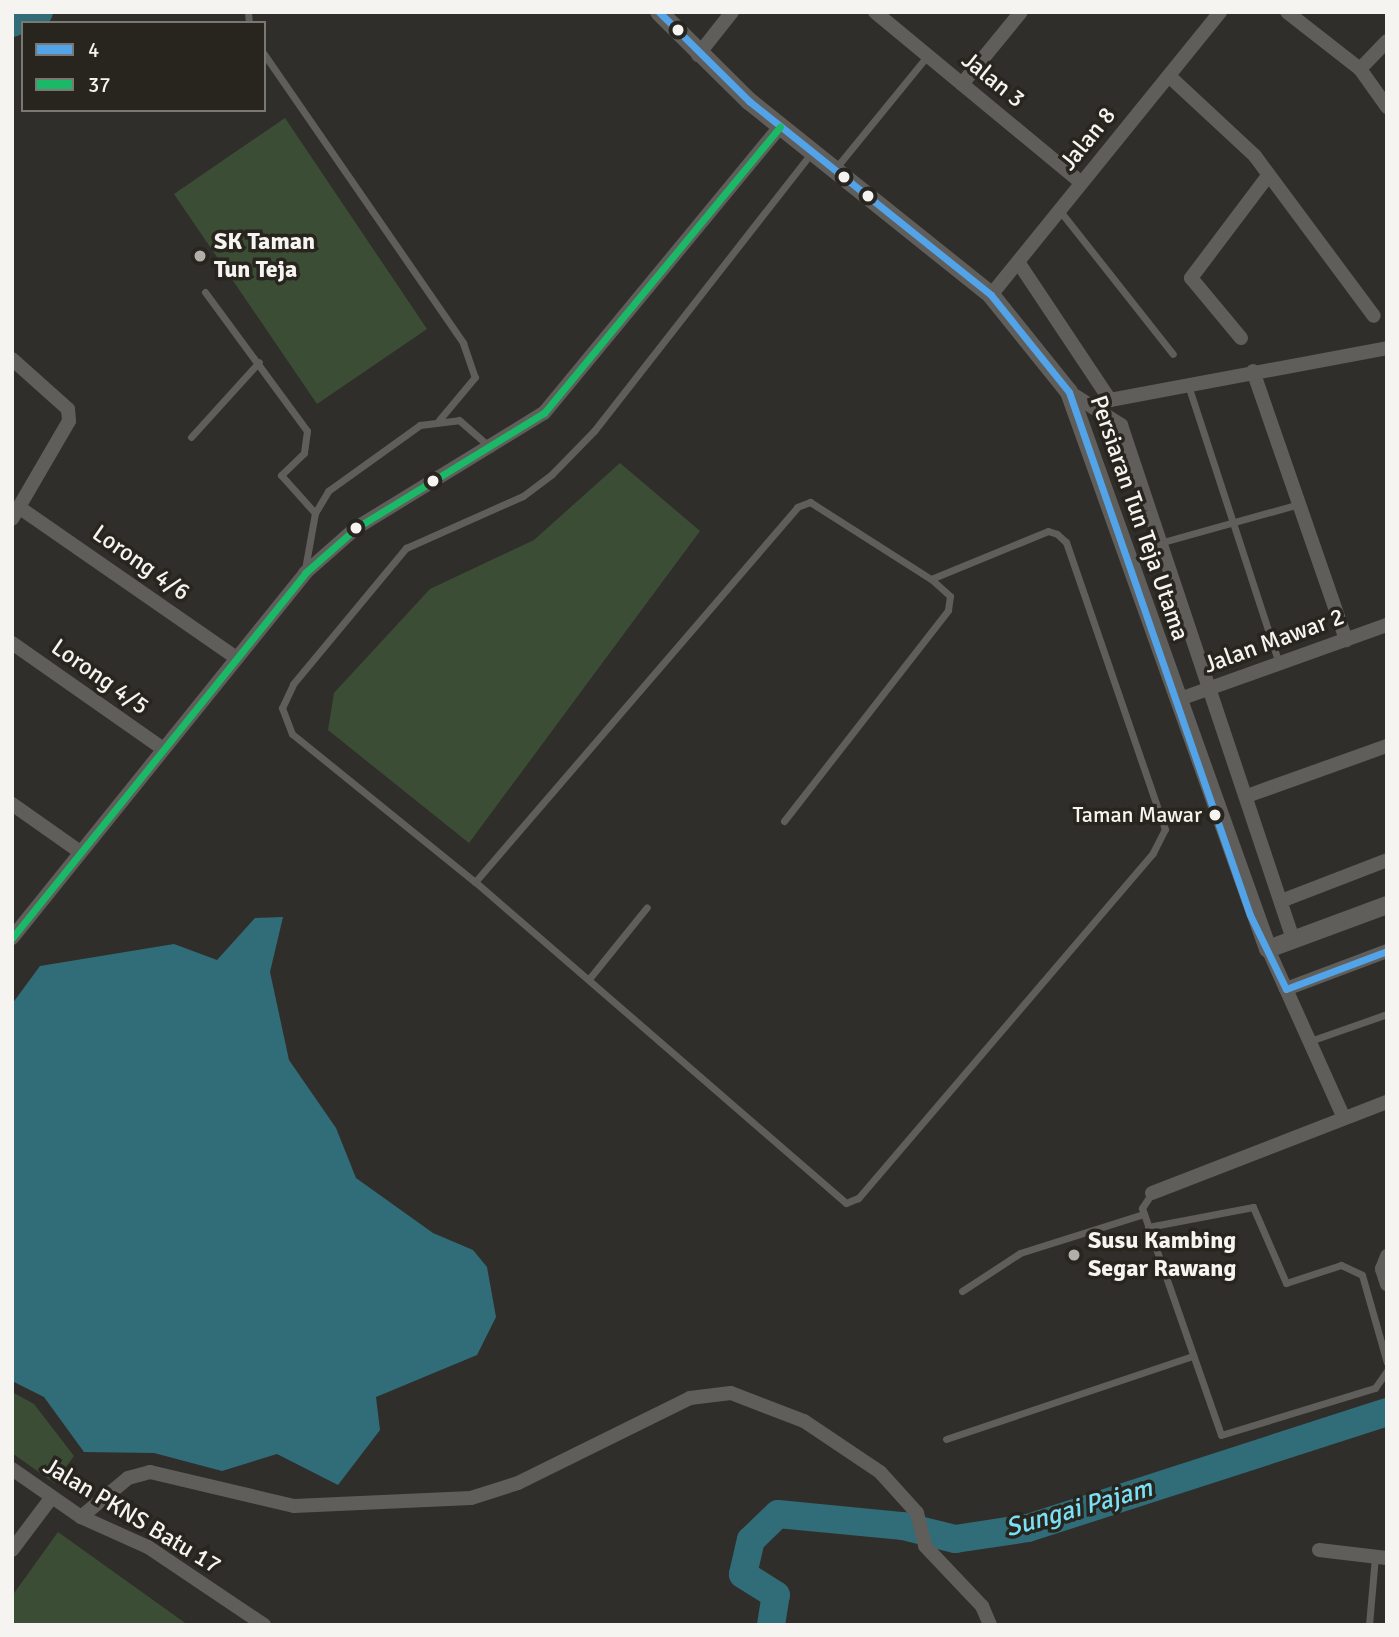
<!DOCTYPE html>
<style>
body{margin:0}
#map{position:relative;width:1399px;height:1637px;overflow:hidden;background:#302e2b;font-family:Signika,sans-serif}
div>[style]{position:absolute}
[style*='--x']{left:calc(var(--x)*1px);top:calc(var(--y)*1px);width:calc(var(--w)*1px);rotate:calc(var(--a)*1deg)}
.green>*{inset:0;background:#3b4e35}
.water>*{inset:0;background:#316d78}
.river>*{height:28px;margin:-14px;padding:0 14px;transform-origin:14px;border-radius:14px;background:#316d78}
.service>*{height:7px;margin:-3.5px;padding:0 3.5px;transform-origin:3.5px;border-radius:3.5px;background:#5f5e5b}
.minor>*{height:14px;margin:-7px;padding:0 7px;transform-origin:7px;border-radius:7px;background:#5f5e5b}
.tertiary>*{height:18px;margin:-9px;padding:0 9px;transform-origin:9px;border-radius:9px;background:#5f5e5b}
.bus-1>*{height:7px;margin:-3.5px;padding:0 3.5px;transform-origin:3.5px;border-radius:3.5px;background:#53a3e8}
.bus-2>*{height:7px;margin:-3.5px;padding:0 3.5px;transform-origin:3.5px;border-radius:3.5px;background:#1ab867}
.dots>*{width:19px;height:19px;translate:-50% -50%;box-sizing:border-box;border:4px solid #28251f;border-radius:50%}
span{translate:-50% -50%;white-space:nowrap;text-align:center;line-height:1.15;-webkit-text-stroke:7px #28251f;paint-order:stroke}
.bus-label{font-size:22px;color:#f6f4f0}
.right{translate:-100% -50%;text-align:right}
.street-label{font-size:24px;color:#f6f4f0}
.poi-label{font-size:24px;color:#f6f4f0;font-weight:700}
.left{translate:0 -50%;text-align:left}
.water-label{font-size:26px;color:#7ae0f6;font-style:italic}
.frame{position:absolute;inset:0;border:14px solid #f6f4f0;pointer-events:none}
.legend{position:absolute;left:21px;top:21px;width:245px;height:91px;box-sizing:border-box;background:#28251f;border:2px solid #7a7873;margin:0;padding:9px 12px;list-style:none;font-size:21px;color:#f6f4f0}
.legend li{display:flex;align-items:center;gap:14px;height:35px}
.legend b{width:35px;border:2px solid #7a7873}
</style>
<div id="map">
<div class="green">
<i style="clip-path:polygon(285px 118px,427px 329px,317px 404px,174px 194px)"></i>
<i style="clip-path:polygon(620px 463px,700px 531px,469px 843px,328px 730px,334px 693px,430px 589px,534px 540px)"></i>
<i style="clip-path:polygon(12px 1392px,34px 1404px,74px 1456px,54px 1483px,12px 1453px)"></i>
<i style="clip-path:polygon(58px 1532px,188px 1625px,12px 1625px,12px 1596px)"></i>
</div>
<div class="water">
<i style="clip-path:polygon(283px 917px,270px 972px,289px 1060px,336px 1128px,356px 1178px,433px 1233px,473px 1250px,487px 1267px,496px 1317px,477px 1355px,376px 1397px,380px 1430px,338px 1485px,277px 1454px,222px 1471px,154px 1453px,84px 1452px,44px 1397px,12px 1381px,12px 1004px,40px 966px,174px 944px,217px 960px,255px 918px)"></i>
</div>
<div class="river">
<i style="--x:12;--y:23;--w:29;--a:-22"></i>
<i style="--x:771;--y:1625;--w:30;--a:-81"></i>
<i style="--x:776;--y:1595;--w:39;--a:-148"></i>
<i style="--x:743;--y:1574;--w:35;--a:-77"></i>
<i style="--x:751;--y:1540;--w:37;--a:-44"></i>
<i style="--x:778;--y:1514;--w:126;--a:5.5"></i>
<i style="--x:903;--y:1526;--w:54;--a:14"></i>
<i style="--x:955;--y:1539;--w:74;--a:-8.6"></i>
<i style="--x:1028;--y:1528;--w:377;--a:-17.9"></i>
</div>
<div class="service">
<i style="--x:248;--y:12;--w:11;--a:85"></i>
<i style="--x:264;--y:54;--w:351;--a:55.4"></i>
<i style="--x:463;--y:343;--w:36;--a:71"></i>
<i style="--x:475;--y:377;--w:56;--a:129.9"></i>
<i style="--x:835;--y:169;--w:146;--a:-50.8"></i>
<i style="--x:1060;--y:211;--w:182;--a:51.7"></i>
<i style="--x:205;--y:292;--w:172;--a:53.7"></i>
<i style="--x:307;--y:431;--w:22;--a:98"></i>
<i style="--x:304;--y:453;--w:32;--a:136"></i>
<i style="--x:281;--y:475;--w:51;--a:48.2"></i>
<i style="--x:1188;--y:385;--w:293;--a:71.9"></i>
<i style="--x:191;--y:437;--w:101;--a:-47.8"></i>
<i style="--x:1163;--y:542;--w:141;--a:-15.6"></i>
<i style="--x:305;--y:569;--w:57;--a:-79.9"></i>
<i style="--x:315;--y:513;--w:26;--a:-59"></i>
<i style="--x:328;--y:491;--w:113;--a:-35.7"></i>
<i style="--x:420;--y:425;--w:39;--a:-7"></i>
<i style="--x:459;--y:420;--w:43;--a:41.2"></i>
<i style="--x:784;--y:821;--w:267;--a:-52.1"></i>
<i style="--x:948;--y:610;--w:14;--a:-82"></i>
<i style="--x:950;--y:596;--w:25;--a:-138"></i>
<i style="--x:475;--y:882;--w:494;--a:-49.3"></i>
<i style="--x:797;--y:507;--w:14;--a:-21"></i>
<i style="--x:810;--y:502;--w:143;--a:32.5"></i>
<i style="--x:931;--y:579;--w:126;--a:-22.3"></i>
<i style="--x:1048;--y:531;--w:9;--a:18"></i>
<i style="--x:1057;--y:534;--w:12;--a:42"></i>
<i style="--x:1066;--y:542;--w:304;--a:71"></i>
<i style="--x:1165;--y:829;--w:27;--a:117"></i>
<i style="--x:1153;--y:853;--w:454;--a:130.5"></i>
<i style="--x:858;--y:1198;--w:13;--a:157"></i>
<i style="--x:846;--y:1203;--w:491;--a:-139.1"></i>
<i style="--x:475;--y:882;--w:235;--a:-141"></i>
<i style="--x:292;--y:734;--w:28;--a:-111"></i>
<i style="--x:282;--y:708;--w:26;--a:-65"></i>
<i style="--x:293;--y:684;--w:177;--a:-50.3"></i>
<i style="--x:406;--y:548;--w:128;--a:-24"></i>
<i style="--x:523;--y:496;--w:36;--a:-37"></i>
<i style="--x:552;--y:474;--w:60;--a:-45.7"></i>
<i style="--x:594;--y:431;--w:354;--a:-52"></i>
<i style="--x:589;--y:979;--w:92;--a:-51.1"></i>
<i style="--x:1310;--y:1041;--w:82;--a:-19.3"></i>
<i style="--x:1152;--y:1193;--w:18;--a:124"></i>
<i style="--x:1142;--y:1208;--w:240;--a:70.8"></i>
<i style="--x:1221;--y:1435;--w:161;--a:-17"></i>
<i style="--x:1375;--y:1388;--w:21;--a:-55"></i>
<i style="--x:1148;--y:1227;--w:107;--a:-10.8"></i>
<i style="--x:1253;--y:1207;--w:83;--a:66.5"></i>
<i style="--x:1286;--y:1283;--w:58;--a:-18.1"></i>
<i style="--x:1341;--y:1265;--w:23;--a:25"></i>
<i style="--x:1362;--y:1275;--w:91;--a:74.1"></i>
<i style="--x:962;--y:1291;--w:69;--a:-33.2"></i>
<i style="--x:1020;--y:1253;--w:130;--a:-17.5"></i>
<i style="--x:946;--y:1439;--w:257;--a:-18.6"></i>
<i style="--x:1369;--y:1625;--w:68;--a:-85"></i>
</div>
<div class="minor">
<i style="--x:875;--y:12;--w:268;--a:39.6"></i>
<i style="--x:1287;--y:12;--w:93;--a:38"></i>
<i style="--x:1360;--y:69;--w:47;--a:54.6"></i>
<i style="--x:698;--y:55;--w:55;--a:-51.7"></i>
<i style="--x:1360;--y:69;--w:39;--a:-46"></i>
<i style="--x:1169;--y:76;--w:117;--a:42.9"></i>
<i style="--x:1255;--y:156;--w:199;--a:53.4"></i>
<i style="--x:962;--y:84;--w:93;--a:-50.7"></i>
<i style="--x:1018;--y:262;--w:166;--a:56.3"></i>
<i style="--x:991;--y:295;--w:364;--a:-51"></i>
<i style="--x:1241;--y:338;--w:78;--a:-129.8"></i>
<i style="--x:1191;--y:278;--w:128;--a:-53"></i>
<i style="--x:12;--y:359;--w:75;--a:41.8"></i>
<i style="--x:68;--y:409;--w:12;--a:85"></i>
<i style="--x:69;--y:421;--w:113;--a:120.2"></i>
<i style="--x:1253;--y:371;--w:285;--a:70.9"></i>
<i style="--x:1069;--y:392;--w:62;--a:32.4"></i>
<i style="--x:1121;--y:425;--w:542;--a:71.5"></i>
<i style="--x:1110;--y:400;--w:282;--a:-10.6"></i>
<i style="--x:20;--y:508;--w:262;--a:34.7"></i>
<i style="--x:12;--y:643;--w:183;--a:35"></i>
<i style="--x:1177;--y:700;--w:223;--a:-19.7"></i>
<i style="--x:1247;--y:796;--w:149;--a:-19.7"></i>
<i style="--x:12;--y:804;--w:83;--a:35.2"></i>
<i style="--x:1281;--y:901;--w:114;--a:-21.1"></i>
<i style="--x:12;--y:938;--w:468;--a:-51.2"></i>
<i style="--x:305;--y:573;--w:68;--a:-41.4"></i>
<i style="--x:356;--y:528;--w:220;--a:-31.5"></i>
<i style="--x:544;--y:413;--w:371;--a:-50.5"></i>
<i style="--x:1268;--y:949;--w:44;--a:65.8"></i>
<i style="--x:1286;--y:989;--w:108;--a:-20.6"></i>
<i style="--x:1286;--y:989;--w:139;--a:65.8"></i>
<i style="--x:1152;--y:1193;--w:252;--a:-21.2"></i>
<i style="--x:1387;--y:1256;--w:14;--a:111"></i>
<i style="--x:1382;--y:1269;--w:16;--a:72"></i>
<i style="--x:12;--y:1469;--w:84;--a:34.8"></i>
<i style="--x:81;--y:1517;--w:73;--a:24.1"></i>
<i style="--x:148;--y:1547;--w:140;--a:33.9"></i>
<i style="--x:81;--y:1517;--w:61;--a:-39.7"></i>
<i style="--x:128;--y:1478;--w:23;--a:-15"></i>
<i style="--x:150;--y:1472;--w:148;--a:13.3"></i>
<i style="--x:294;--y:1506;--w:177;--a:-2.6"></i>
<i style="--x:471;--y:1498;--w:49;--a:-17.7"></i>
<i style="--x:518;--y:1483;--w:192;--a:-26.3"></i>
<i style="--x:690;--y:1398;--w:41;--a:-7"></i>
<i style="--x:731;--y:1393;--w:78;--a:21"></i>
<i style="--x:804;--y:1421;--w:92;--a:33.9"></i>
<i style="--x:880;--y:1472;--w:55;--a:47.9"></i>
<i style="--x:917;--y:1513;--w:34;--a:76"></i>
<i style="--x:925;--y:1546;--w:83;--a:46.5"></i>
<i style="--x:982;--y:1606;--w:21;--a:67"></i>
<i style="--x:12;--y:1550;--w:66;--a:-53"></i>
<i style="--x:1319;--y:1550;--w:68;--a:6.7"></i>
</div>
<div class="tertiary">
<i style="--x:659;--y:12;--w:127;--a:44.7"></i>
<i style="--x:749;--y:101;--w:310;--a:38.7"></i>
<i style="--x:991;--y:295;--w:124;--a:51.2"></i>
<i style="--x:1069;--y:392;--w:591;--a:70.34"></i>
<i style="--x:1268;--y:949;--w:127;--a:-20.3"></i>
</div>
<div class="bus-1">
<i style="--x:659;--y:12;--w:127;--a:44.7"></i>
<i style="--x:749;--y:101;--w:310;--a:38.7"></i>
<i style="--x:991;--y:295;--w:124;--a:51.2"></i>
<i style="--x:1069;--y:392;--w:553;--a:70.91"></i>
<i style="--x:1250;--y:915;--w:82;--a:64.1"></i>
<i style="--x:1286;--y:989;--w:108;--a:-20.6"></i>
</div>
<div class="bus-2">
<i style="--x:12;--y:938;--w:468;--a:-51.2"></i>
<i style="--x:305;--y:573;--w:68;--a:-41.4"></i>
<i style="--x:356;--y:528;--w:220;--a:-31.5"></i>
<i style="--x:544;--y:413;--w:371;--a:-50.5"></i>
</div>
<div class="dots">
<i style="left:678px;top:30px;background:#f6f4f0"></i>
<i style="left:844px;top:177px;background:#f6f4f0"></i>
<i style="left:868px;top:196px;background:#f6f4f0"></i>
<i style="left:200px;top:256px;background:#b1afab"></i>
<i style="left:433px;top:481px;background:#f6f4f0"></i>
<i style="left:356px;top:528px;background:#f6f4f0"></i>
<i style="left:1215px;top:815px;background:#f6f4f0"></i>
<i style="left:1074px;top:1255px;background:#b1afab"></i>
</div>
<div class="bus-label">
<span class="right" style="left:1202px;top:815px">Taman Mawar</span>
</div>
<div class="street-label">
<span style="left:993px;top:80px;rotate:39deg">Jalan 3</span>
<span style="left:1088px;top:139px;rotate:-51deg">Jalan 8</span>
<span style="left:1139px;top:518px;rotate:71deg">Persiaran Tun Teja Utama</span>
<span style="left:141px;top:563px;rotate:35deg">Lorong 4/6</span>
<span style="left:1274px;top:641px;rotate:-20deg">Jalan Mawar 2</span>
<span style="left:100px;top:677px;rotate:35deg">Lorong 4/5</span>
<span style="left:132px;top:1516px;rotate:31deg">Jalan PKNS Batu 17</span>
</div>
<div class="poi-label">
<span class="left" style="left:214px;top:256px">SK Taman<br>Tun Teja</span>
<span class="left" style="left:1088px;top:1255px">Susu Kambing<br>Segar Rawang</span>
</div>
<div class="water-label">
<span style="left:1079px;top:1509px;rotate:-16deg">Sungai Pajam</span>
</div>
<div class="frame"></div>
<ul class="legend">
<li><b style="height:9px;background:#53a3e8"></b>4</li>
<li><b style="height:9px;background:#1ab867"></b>37</li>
</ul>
</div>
